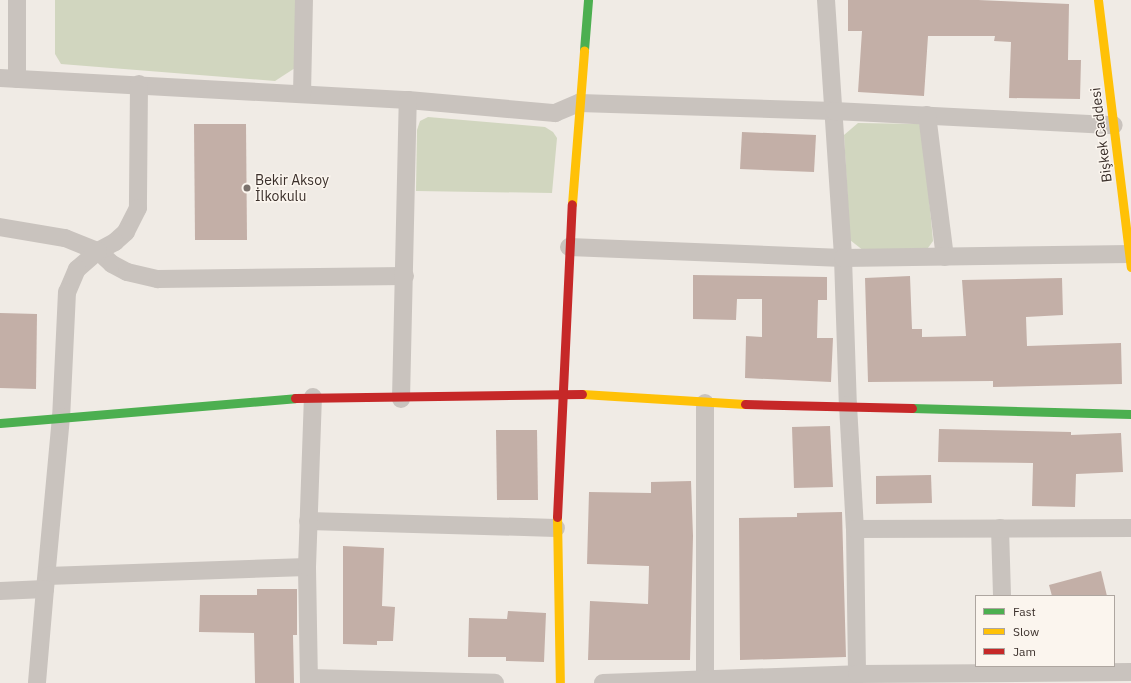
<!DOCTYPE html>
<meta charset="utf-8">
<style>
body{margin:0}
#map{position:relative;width:1131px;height:683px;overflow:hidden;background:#f0ebe5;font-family:"IBM Plex Sans",sans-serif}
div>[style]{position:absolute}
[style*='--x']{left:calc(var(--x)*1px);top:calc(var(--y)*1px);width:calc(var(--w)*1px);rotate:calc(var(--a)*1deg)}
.green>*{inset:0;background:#d1d6bf}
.building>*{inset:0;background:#c3afa7}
.street>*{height:18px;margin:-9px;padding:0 9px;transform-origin:9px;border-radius:9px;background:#c9c3be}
.fast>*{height:9px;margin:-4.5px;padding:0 4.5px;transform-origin:4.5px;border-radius:4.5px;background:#4caf50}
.slow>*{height:9px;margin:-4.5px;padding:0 4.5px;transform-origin:4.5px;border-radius:4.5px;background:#ffc107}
.jam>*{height:9px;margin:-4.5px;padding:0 4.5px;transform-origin:4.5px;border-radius:4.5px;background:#c62828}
.dots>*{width:11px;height:11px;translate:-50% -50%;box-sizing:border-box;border:2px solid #fbf5ee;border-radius:50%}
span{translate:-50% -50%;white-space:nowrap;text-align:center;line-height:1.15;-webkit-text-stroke:3px #fbf5ee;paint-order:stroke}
.street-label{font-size:14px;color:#3b302b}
.poi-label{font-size:14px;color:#3b302b}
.left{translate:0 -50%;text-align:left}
.legend{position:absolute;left:975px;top:595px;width:140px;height:72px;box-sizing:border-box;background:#fbf5ee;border:1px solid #aea6a0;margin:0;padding:5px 7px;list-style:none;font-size:12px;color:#3b302b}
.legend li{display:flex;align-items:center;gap:8px;height:20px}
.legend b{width:20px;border:1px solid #aea6a0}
</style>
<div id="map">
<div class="green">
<i style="clip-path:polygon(55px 0,295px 0,295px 68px,275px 81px,61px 64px,55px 54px)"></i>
<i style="clip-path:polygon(428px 117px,545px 127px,553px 132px,557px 138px,552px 193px,416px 191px,417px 130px,420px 121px)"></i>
<i style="clip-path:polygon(858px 123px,919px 124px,923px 132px,933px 241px,928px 248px,864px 251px,850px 240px,844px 135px)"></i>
</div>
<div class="building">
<i style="clip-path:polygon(848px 0,978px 0,1069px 4px,1068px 60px,1081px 60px,1080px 99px,1009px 98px,1011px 42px,994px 41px,995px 36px,928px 36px,924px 96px,858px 92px,862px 31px,848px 31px)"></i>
<i style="clip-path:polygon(194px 124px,246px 124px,247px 240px,195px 240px)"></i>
<i style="clip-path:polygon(742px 132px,816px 135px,814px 172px,740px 169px)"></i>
<i style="clip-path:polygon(693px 275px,827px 277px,827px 300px,818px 300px,817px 338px,833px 338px,831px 382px,745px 378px,746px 336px,762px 337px,762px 299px,737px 299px,736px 320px,693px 319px)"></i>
<i style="clip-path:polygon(910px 276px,912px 329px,922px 329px,922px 337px,966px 336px,962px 280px,1062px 278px,1063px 315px,1026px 317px,1027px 346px,1121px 343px,1122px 384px,993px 387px,993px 381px,868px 382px,865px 278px)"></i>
<i style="clip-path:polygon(0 313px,37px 314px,36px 389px,0 388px)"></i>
<i style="clip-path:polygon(830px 426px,833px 487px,794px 488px,792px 427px)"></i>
<i style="clip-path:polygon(939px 429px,1071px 432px,1071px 435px,1121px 433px,1123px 472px,1076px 474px,1075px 507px,1032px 506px,1033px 463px,938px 462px)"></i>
<i style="clip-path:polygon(496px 430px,537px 430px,538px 500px,497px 500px)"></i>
<i style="clip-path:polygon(931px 475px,932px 503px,876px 504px,876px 476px)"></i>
<i style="clip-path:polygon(691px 481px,693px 536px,690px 660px,588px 660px,590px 601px,648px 604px,649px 566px,587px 564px,589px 492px,651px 493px,651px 482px)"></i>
<i style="clip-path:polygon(842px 512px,846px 657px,740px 660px,739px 518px,797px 517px,797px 513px)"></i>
<i style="clip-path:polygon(343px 546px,384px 548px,382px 606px,395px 607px,393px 641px,377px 641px,377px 645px,343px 644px)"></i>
<i style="clip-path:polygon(1101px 571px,1107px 596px,1052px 596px,1049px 585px)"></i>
<i style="clip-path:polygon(257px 589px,297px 589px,297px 635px,293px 635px,294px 683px,255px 683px,254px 633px,199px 632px,200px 595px,257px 595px)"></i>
<i style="clip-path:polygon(508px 611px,546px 613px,544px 662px,506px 661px,506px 657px,468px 657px,469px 618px,507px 619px)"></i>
</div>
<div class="street">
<i style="--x:826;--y:0;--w:259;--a:86.2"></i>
<i style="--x:843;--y:258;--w:147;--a:88.1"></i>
<i style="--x:848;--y:405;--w:124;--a:86.8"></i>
<i style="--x:855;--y:529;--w:145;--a:89.2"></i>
<i style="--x:0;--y:78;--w:409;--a:3.1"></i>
<i style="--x:408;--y:100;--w:148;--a:5.1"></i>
<i style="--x:555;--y:113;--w:26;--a:-23"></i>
<i style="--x:579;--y:103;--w:255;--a:1.8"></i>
<i style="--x:834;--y:111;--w:280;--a:2.9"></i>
<i style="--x:17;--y:79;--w:79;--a:-90"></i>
<i style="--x:139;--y:84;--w:124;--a:90.5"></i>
<i style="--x:138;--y:208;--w:27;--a:117"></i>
<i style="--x:126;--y:232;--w:15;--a:138"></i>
<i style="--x:115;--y:242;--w:19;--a:152"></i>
<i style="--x:98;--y:251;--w:19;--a:43"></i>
<i style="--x:112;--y:264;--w:17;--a:28"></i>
<i style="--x:127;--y:272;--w:32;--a:13"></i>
<i style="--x:158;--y:279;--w:247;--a:-0.7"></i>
<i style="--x:302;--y:94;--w:94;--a:-88.8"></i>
<i style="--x:927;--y:115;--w:143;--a:82.8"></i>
<i style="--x:0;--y:227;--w:66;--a:9.6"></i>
<i style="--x:65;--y:238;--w:35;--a:22"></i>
<i style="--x:98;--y:251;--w:28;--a:139"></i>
<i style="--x:77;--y:269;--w:25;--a:113"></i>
<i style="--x:67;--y:292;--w:125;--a:92.7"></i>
<i style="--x:61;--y:417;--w:173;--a:95.3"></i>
<i style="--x:569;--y:247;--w:274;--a:2.3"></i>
<i style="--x:843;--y:258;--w:287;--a:-0.8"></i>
<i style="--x:401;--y:399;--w:299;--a:-88.7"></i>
<i style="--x:705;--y:403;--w:275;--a:90"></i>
<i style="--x:308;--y:521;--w:248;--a:1.6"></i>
<i style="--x:1000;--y:528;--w:68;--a:88.3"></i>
<i style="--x:855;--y:529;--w:276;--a:-0.2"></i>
<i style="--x:47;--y:576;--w:260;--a:-2"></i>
<i style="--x:0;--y:591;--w:45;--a:-2.5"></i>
<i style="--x:45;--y:589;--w:94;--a:94.9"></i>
<i style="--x:309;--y:678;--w:186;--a:1.5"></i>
<i style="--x:309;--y:683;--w:116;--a:-91"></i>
<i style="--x:307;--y:567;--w:170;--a:-88"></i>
<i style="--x:603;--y:683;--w:254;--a:-2"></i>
<i style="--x:857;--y:674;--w:274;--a:-0.4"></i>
</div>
<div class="fast">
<i style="--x:584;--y:50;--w:50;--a:-85.4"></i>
<i style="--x:912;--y:408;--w:219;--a:1.6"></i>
<i style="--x:0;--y:423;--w:296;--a:-4.8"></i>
</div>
<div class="slow">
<i style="--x:1098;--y:0;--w:269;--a:83"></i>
<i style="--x:572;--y:204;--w:154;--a:-85.5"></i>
<i style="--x:582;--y:394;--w:163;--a:3.5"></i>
<i style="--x:557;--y:517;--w:166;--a:89"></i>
</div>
<div class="jam">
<i style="--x:295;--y:398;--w:287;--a:-0.8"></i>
<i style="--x:745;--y:404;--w:167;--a:1.4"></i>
<i style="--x:557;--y:517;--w:313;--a:-87.3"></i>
</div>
<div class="dots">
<i style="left:247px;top:188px;background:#7a716c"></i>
</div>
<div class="street-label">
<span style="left:1101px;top:135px;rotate:-97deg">Bişkek Caddesi</span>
</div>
<div class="poi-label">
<span class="left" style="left:255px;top:188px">Bekir Aksoy<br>İlkokulu</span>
</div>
<ul class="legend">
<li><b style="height:5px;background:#4caf50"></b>Fast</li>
<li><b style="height:5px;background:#ffc107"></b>Slow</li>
<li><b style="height:5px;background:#c62828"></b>Jam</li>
</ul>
</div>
